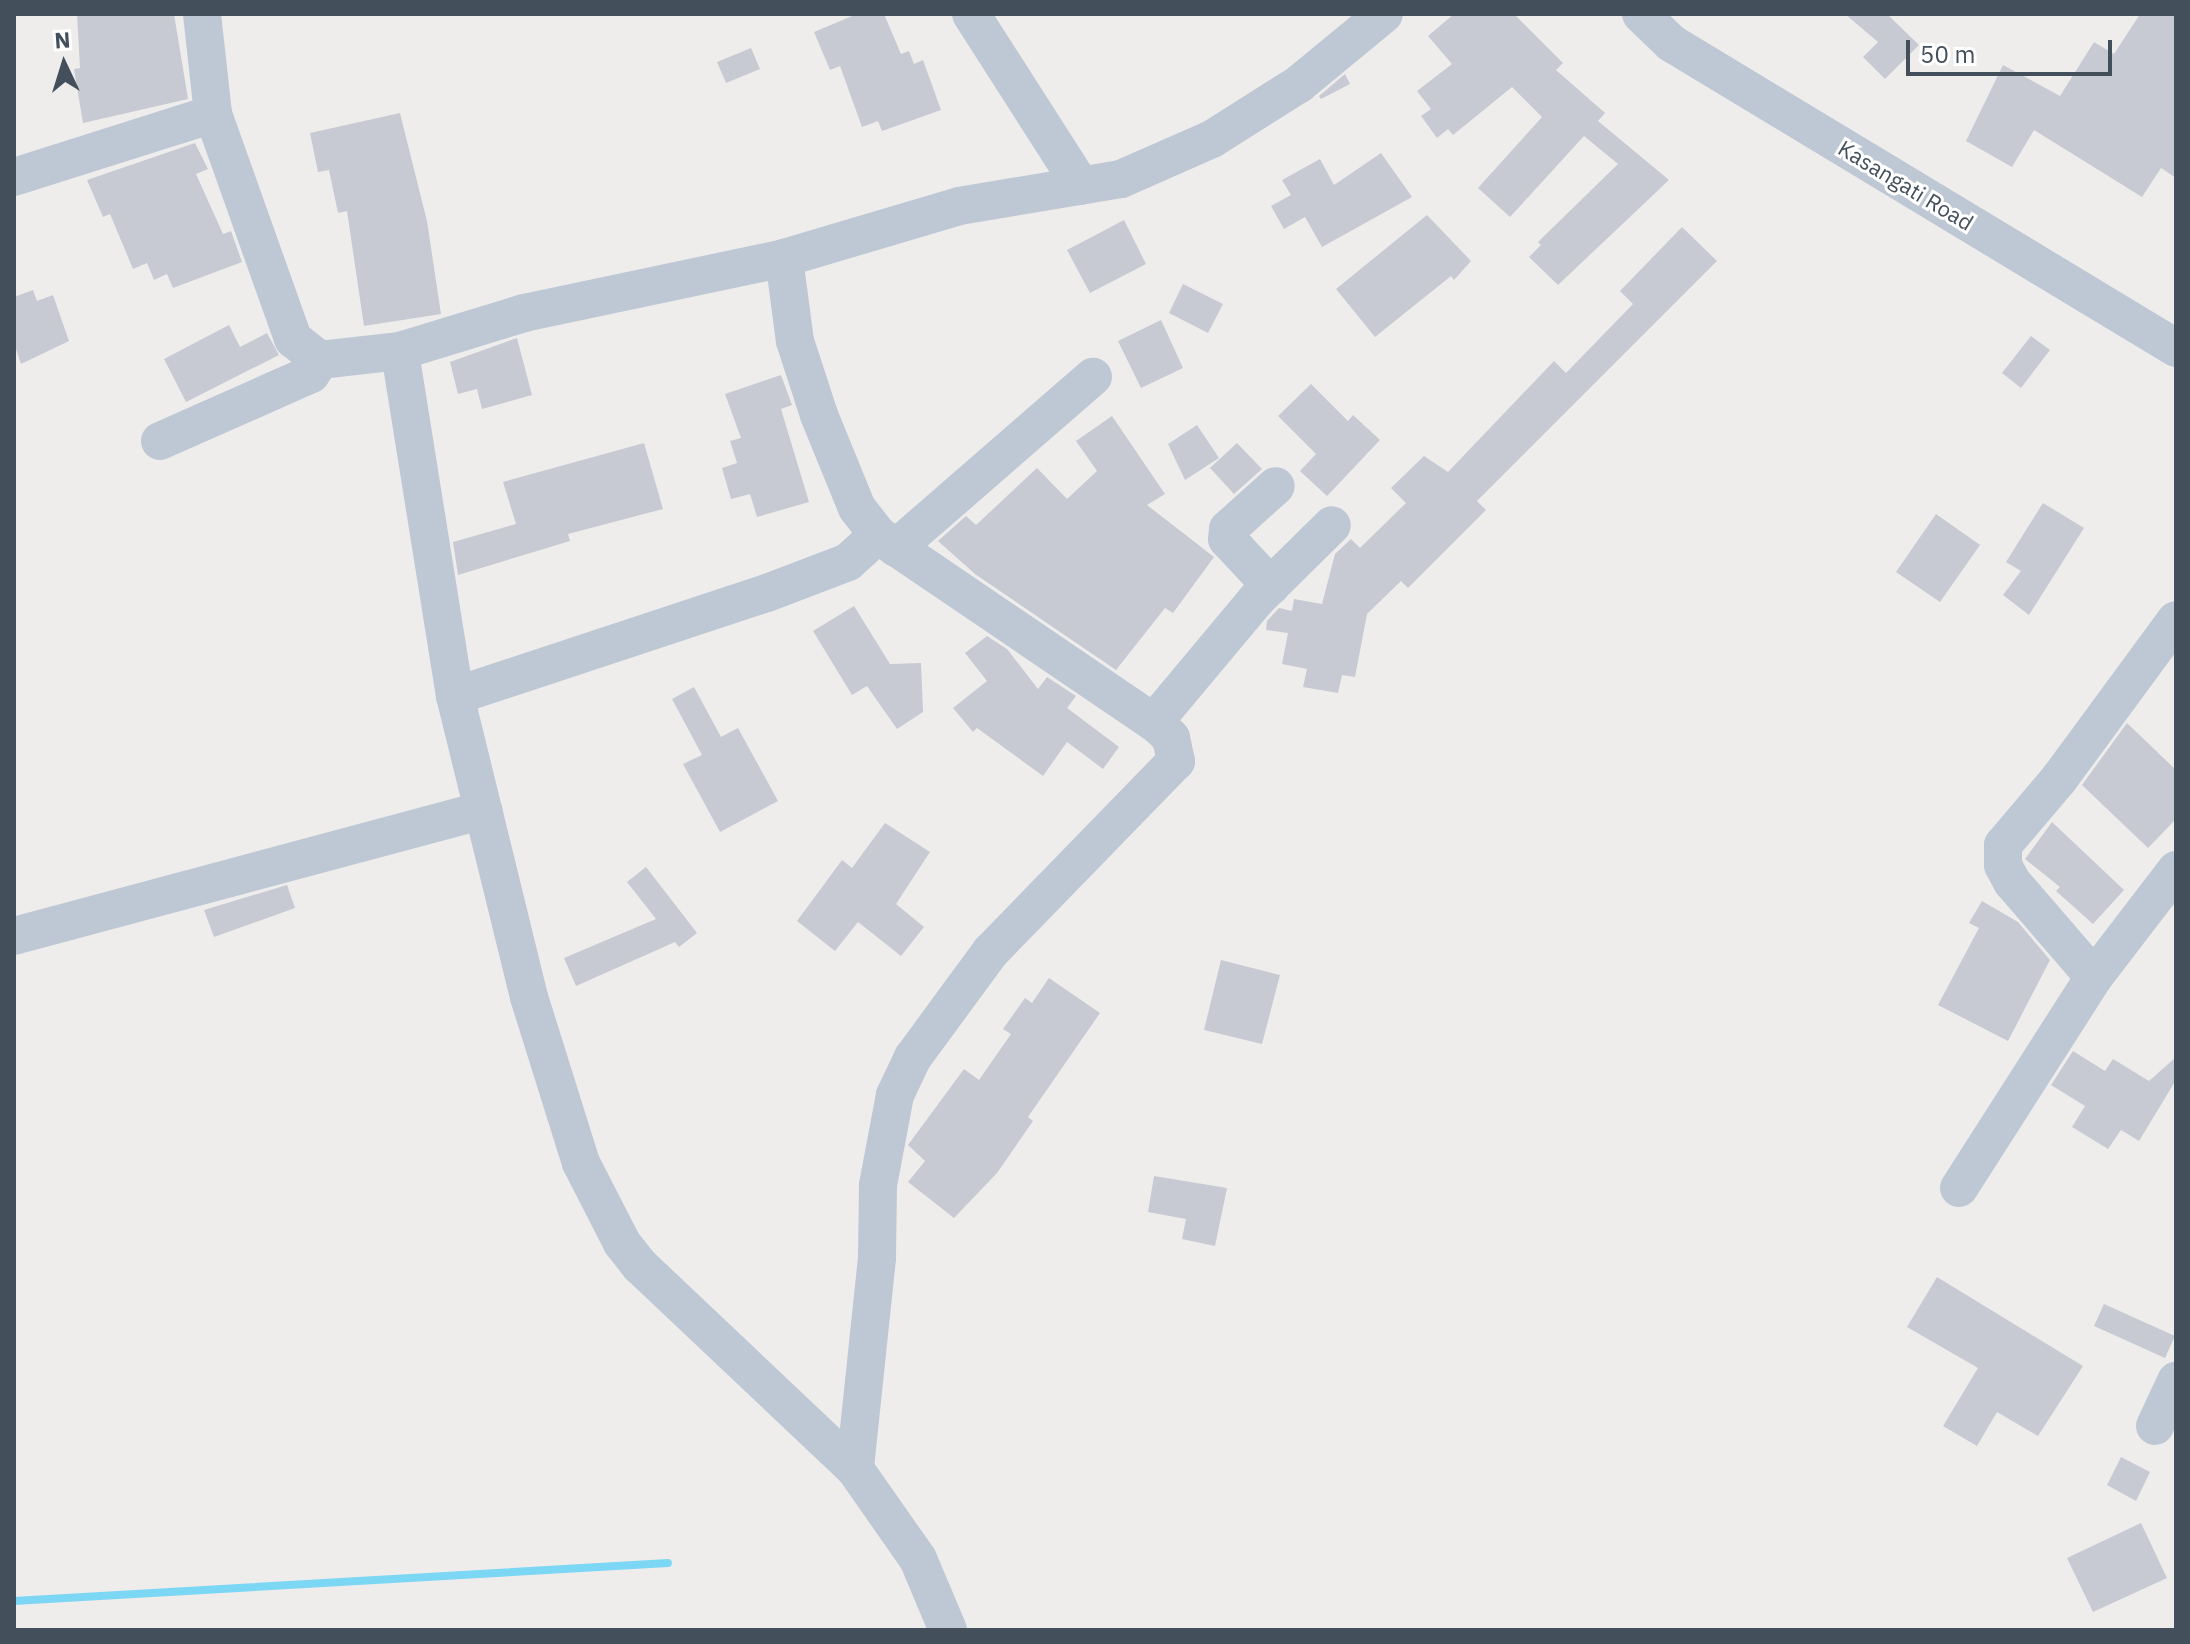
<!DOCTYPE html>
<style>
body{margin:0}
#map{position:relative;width:2190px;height:1644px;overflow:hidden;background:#efecec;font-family:"IBM Plex Sans",sans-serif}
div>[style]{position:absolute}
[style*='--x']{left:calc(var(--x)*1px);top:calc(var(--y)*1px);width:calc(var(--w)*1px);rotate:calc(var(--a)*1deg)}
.stream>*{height:8px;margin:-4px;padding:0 4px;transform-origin:4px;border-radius:4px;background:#7cd7f5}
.building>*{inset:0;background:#c7cad3}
.minor>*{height:38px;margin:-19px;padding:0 19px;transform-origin:19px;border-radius:19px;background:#bdc8d4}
span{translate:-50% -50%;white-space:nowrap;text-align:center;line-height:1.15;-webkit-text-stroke:6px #fff;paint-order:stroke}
.street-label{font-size:22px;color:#434f5b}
.frame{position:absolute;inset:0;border:16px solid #434f5b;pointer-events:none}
.north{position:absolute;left:24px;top:24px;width:80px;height:80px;-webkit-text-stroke:6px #fff;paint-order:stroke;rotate:356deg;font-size:22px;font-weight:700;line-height:32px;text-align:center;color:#434f5b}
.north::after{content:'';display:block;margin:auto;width:28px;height:36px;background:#434f5b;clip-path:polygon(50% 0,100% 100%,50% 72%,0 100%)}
.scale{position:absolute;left:1906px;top:40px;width:206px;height:36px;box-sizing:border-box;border:4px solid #434f5b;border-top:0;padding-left:10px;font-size:24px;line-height:28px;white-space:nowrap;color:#434f5b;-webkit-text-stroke:6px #fff;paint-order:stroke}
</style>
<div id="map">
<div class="stream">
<i style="--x:14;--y:1601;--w:655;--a:-3.33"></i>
</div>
<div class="building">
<i style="clip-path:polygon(77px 14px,174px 14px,188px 99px,83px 123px,74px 69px,80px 68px)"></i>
<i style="clip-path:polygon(857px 14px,884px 14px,901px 54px,909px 51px,914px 64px,923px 60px,941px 110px,882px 131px,878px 121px,862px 127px,840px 66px,830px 70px,814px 32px)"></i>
<i style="clip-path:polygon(1454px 14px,1514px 14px,1563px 63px,1556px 70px,1605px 113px,1598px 121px,1669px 180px,1558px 285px,1529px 257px,1541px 245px,1538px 242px,1618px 164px,1584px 136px,1510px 217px,1478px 188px,1542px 117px,1512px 87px,1453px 135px,1448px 129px,1437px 138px,1421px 116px,1431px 109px,1417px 91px,1452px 64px,1428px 36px)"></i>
<i style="clip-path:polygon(1845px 14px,1887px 14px,1919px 45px,1885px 79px,1863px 57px,1878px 42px)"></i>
<i style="clip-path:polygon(2140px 14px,2176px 14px,2176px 178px,2161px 168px,2142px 197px,2034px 130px,2012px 167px,1966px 141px,2003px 65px,2060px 96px,2094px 42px,2114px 54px)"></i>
<i style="clip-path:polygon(751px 48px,760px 69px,726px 83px,717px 62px)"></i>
<i style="clip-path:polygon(1345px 74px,1350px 84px,1321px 99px,1319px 96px)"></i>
<i style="clip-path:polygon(400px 113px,427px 221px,441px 314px,364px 326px,347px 211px,338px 213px,329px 170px,318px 172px,310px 133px)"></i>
<i style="clip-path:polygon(195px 143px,208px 169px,196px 174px,223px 234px,231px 231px,242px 262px,173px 288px,167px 274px,154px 280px,147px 263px,133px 269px,110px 214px,103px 217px,87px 180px)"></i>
<i style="clip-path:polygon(1381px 153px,1412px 197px,1322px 247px,1305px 217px,1284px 229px,1271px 206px,1291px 195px,1282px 180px,1320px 159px,1334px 185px)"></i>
<i style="clip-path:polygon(1427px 215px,1471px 261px,1454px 280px,1451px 276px,1375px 337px,1336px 289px)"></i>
<i style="clip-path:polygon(1124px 220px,1146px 264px,1090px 293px,1067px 250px)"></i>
<i style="clip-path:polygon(1682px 227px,1717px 261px,1477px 501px,1486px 510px,1408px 588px,1401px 581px,1367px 614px,1355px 677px,1342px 675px,1338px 693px,1303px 687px,1307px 669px,1282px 664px,1288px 633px,1266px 630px,1267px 621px,1279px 608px,1292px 611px,1294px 599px,1322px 604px,1335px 554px,1351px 539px,1360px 548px,1406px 503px,1391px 488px,1424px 456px,1448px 472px,1554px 361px,1566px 373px,1633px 304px,1620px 291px)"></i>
<i style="clip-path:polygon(1183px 284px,1223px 304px,1208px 333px,1169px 313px)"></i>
<i style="clip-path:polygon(33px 290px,37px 301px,53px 295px,69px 341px,21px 364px,14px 343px,14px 297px)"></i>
<i style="clip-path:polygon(1161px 320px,1183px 368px,1141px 388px,1118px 341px)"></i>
<i style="clip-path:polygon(229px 325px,240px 347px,267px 333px,279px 355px,186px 402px,164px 359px)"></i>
<i style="clip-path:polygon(2031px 336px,2050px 350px,2021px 388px,2002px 373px)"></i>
<i style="clip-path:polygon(517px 338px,532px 395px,482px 409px,477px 389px,458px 394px,450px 362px)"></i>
<i style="clip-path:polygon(781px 375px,792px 405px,781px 409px,809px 502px,757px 517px,750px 494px,731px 499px,722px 468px,737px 463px,730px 441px,741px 438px,725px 394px)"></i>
<i style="clip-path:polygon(1311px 384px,1348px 421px,1353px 415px,1380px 440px,1327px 496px,1300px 471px,1316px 454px,1278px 416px)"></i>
<i style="clip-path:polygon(1112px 416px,1165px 494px,1147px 505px,1214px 557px,1173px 613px,1165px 608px,1116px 670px,975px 574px,938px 541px,966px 516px,976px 525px,1037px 468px,1067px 499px,1097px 471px,1076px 441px)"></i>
<i style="clip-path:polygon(1197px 425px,1219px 458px,1185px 480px,1168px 444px)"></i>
<i style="clip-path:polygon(644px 443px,663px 509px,568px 534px,570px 541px,458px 575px,453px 542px,516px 524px,503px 482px)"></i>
<i style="clip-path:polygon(1237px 443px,1262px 469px,1234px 494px,1210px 468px)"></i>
<i style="clip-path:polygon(2043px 503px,2084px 528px,2029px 615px,2003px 595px,2021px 571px,2006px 562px)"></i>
<i style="clip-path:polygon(1936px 514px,1980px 545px,1940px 602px,1896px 572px)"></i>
<i style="clip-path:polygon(854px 606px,890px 664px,921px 663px,923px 712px,897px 729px,867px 686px,852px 695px,813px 631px)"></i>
<i style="clip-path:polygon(987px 636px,1007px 649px,1038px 689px,1047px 677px,1076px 696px,1067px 708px,1119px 747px,1103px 769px,1067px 742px,1043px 776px,977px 728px,973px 732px,953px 708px,987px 681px,965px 653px)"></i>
<i style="clip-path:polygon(694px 687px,721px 737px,738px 728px,778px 801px,720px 832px,683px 764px,702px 755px,672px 699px)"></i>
<i style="clip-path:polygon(2127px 723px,2176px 770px,2176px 819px,2148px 848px,2082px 785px)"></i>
<i style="clip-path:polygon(2052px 822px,2124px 890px,2093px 924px,2056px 891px,2060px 887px,2025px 859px)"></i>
<i style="clip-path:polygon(885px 823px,930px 852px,896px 904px,924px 927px,901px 956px,858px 922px,835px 951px,797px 921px,842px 860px,852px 868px)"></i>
<i style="clip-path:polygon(646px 867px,697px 933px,679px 947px,675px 942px,576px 986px,564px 958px,656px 919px,627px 882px)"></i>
<i style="clip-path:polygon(287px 885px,295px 908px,214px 937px,204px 910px)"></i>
<i style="clip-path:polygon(1982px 901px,2018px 922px,2050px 960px,2008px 1041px,1938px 1005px,1979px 928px,1969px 923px)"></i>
<i style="clip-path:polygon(1221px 960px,1280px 975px,1262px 1044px,1204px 1030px)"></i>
<i style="clip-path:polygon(1049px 978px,1100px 1013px,1028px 1117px,1033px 1121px,997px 1173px,954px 1218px,908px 1182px,925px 1161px,908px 1145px,964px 1069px,979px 1080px,1011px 1034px,1003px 1029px,1025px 998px,1032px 1003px)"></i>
<i style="clip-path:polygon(2073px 1051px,2105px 1071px,2113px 1059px,2149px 1081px,2176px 1057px,2176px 1080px,2139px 1141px,2121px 1130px,2108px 1149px,2072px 1127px,2085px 1106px,2051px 1085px)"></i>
<i style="clip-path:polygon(1154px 1176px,1227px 1188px,1215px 1246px,1182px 1239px,1186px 1219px,1148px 1212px)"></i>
<i style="clip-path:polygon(1937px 1277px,2083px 1366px,2038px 1436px,1997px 1412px,1977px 1446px,1943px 1426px,1978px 1368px,1907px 1327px)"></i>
<i style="clip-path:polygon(2104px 1304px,2175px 1336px,2165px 1358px,2094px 1326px)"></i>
<i style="clip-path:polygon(2121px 1457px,2150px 1472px,2136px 1501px,2107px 1485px)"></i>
<i style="clip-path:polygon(2141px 1523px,2167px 1578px,2093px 1612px,2067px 1558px)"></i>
</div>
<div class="minor">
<i style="--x:202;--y:14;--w:101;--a:83.7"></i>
<i style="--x:213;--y:114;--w:239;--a:70.4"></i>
<i style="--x:293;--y:339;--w:34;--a:38"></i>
<i style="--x:320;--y:360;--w:81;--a:-6.4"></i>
<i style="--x:971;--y:14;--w:204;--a:57.4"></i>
<i style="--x:1641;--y:14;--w:42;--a:44"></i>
<i style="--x:1671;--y:43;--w:590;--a:31.13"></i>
<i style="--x:14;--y:177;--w:209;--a:-17.6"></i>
<i style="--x:784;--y:258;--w:84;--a:82.5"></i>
<i style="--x:795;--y:341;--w:78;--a:72"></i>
<i style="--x:819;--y:415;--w:100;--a:67.8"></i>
<i style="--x:857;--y:508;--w:34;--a:52"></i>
<i style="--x:878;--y:535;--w:340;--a:34.2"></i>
<i style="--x:1159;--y:726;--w:17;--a:45"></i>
<i style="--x:1171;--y:738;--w:24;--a:78"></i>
<i style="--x:1176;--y:761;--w:265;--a:134.2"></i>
<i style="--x:991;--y:951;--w:132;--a:126.3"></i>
<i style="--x:913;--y:1057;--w:42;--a:115.3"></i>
<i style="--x:895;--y:1095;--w:92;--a:100.7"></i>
<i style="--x:878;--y:1185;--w:73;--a:90.8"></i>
<i style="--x:877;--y:1258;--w:212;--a:96"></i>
<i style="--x:160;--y:441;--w:165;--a:-23.9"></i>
<i style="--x:311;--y:374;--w:17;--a:-57"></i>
<i style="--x:896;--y:548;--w:261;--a:-41"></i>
<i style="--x:1271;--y:586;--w:64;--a:-133.1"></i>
<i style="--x:1227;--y:539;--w:10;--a:-84"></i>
<i style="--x:1228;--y:529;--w:64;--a:-41.9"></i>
<i style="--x:455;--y:696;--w:329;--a:-18.3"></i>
<i style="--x:767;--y:593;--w:87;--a:-20.9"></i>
<i style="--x:848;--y:562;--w:40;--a:-42"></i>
<i style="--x:1154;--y:722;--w:160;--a:-50.1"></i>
<i style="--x:1257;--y:599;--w:105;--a:-44.6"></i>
<i style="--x:14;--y:936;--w:486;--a:-15"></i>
<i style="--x:2094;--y:977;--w:125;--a:-130.8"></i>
<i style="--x:2012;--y:882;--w:19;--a:-118"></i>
<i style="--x:2003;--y:865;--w:20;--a:-90"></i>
<i style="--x:2003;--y:845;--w:87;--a:-49.7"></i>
<i style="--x:2059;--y:779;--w:197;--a:-53.7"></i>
<i style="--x:1959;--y:1188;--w:250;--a:-57.4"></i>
<i style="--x:2094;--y:977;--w:135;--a:-52.5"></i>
<i style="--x:2155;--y:1426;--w:50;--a:-65"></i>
<i style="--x:948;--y:1630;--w:77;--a:-112.9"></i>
<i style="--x:918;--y:1559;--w:110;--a:-125"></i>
<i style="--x:855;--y:1469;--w:296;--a:-136.6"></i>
<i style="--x:640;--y:1266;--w:29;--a:-128"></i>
<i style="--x:622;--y:1243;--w:90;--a:-117.1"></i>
<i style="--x:581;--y:1163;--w:174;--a:-107.4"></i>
<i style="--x:529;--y:997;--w:310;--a:-103.8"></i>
<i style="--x:455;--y:696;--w:349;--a:-99.1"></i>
<i style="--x:400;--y:351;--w:130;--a:-17"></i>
<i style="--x:524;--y:313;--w:266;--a:-11.9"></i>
<i style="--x:784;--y:258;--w:183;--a:-16.5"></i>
<i style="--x:959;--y:206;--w:164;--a:-9.5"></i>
<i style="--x:1121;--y:179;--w:99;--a:-23.7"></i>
<i style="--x:1212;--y:139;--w:103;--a:-32.3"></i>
<i style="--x:1299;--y:84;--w:110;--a:-39.5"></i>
</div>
<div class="street-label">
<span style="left:1906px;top:185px;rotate:31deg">Kasangati Road</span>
</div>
<div class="frame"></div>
<div class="north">N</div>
<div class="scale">50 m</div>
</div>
